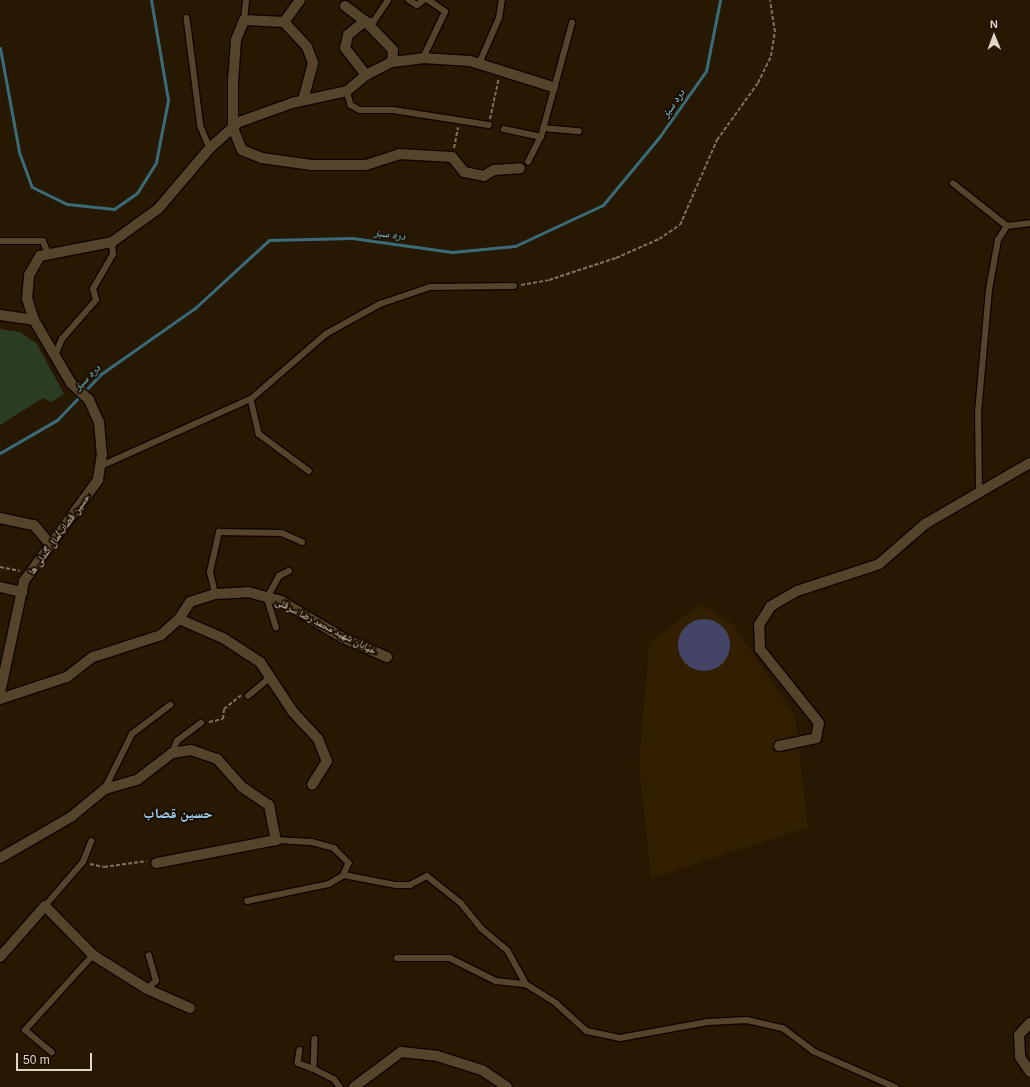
<!DOCTYPE html>
<meta charset="utf-8">
<style>
body{margin:0}
#map{position:relative;width:1030px;height:1087px;overflow:hidden;background:#271802;font-family:Arial,"Noto Naskh Arabic",sans-serif}
div>[style]{position:absolute}
[style*='--x']{left:calc(var(--x)*1px);top:calc(var(--y)*1px);width:calc(var(--w)*1px);rotate:calc(var(--a)*1deg)}
.built>*{inset:0;background:#311f00}
.green>*{inset:0;background:#2b3c24}
.stream>*{height:3px;margin:-1.5px;padding:0 1.5px;transform-origin:1.5px;border-radius:1.5px;background:#396b7a}
.building>*{inset:0;background:#444467}
.round{border-radius:50%}
.path>*{height:2px;margin-top:-1px;transform-origin:0;background:repeating-linear-gradient(90deg,#7d715e 0 4px,transparent 0 6px)}
.roads{filter:drop-shadow(1px 0 #0f0400) drop-shadow(-1px 0 #0f0400) drop-shadow(0 1px #0f0400) drop-shadow(0 -1px #0f0400)}
.service>*{height:5.5px;margin:-2.75px;padding:0 2.75px;transform-origin:2.75px;border-radius:2.75px;background:#54442b}
.minor>*{height:10px;margin:-5px;padding:0 5px;transform-origin:5px;border-radius:5px;background:#54442b}
span{translate:-50% -50%;white-space:nowrap;text-align:center;line-height:1.15;-webkit-text-stroke:4px #1d0f00;paint-order:stroke}
.street-label{font-size:10px;color:#e0d6c8}
.water-label{font-size:11px;color:#80d5ee;font-style:italic}
.district-label{font-size:14px;color:#a1d2fd;font-weight:700}
.north{position:absolute;left:974px;top:16px;width:40px;height:40px;-webkit-text-stroke:3px #1d0f00;paint-order:stroke;rotate:359deg;font-size:11px;font-weight:700;line-height:16px;text-align:center;color:#e0d6c8}
.north::after{content:'';display:block;margin:auto;width:14px;height:18px;background:#e0d6c8;clip-path:polygon(50% 0,100% 100%,50% 72%,0 100%)}
.scale{position:absolute;left:16px;top:1053px;width:76px;height:18px;box-sizing:border-box;border:2px solid #e0d6c8;border-top:0;padding-left:5px;font-size:12px;line-height:14px;white-space:nowrap;color:#e0d6c8;-webkit-text-stroke:3px #1d0f00;paint-order:stroke}
</style>
<div id="map">
<div class="built">
<i style="clip-path:polygon(700px 604px,732px 623px,795px 716px,808px 827px,651px 879px,639px 765px,649px 643px)"></i>
</div>
<div class="green">
<i style="clip-path:polygon(0 329px,20px 332px,37px 344px,64px 394px,51px 402px,43px 398px,0 425px)"></i>
</div>
<div class="stream">
<i style="--x:0;--y:48;--w:106;--a:79.6"></i>
<i style="--x:19;--y:152;--w:37;--a:70"></i>
<i style="--x:32;--y:187;--w:39;--a:26"></i>
<i style="--x:67;--y:204;--w:47;--a:6.1"></i>
<i style="--x:114;--y:209;--w:28;--a:-35"></i>
<i style="--x:137;--y:193;--w:36;--a:-58"></i>
<i style="--x:156;--y:162;--w:63;--a:-79"></i>
<i style="--x:168;--y:100;--w:101;--a:-99.6"></i>
<i style="--x:0;--y:453;--w:66;--a:-30.1"></i>
<i style="--x:57;--y:420;--w:64;--a:-46.3"></i>
<i style="--x:101;--y:374;--w:115;--a:-35.1"></i>
<i style="--x:195;--y:308;--w:100;--a:-42.6"></i>
<i style="--x:269;--y:240;--w:83;--a:-1.4"></i>
<i style="--x:352;--y:238;--w:101;--a:8"></i>
<i style="--x:452;--y:252;--w:63;--a:-5.4"></i>
<i style="--x:515;--y:246;--w:97;--a:-25"></i>
<i style="--x:603;--y:205;--w:89;--a:-50.4"></i>
<i style="--x:660;--y:136;--w:80;--a:-54.7"></i>
<i style="--x:706;--y:71;--w:72;--a:-78.8"></i>
</div>
<div class="building">
<i class="round" style="left:678px;top:619px;width:52px;height:52px"></i>
</div>
<div class="path">
<i style="--x:490;--y:119;--w:40;--a:-78"></i>
<i style="--x:454;--y:148;--w:21;--a:-79"></i>
<i style="--x:521;--y:285;--w:28;--a:-10"></i>
<i style="--x:549;--y:280;--w:71;--a:-18.2"></i>
<i style="--x:616;--y:258;--w:47;--a:-23.8"></i>
<i style="--x:659;--y:239;--w:25;--a:-34"></i>
<i style="--x:680;--y:225;--w:93;--a:-66.5"></i>
<i style="--x:717;--y:140;--w:70;--a:-54.3"></i>
<i style="--x:758;--y:83;--w:30;--a:-64"></i>
<i style="--x:771;--y:56;--w:24;--a:-81"></i>
<i style="--x:775;--y:32;--w:32;--a:-99"></i>
<i style="--x:0;--y:567;--w:20;--a:11"></i>
<i style="--x:209;--y:722;--w:14;--a:-12"></i>
<i style="--x:223;--y:719;--w:10;--a:-84"></i>
<i style="--x:224;--y:709;--w:22;--a:-39"></i>
<i style="--x:90;--y:864;--w:14;--a:12"></i>
<i style="--x:104;--y:867;--w:43;--a:-7.9"></i>
</div>
<div class="roads">
<div class="service">
<i style="--x:409;--y:0;--w:9;--a:32"></i>
<i style="--x:417;--y:5;--w:9;--a:-36"></i>
<i style="--x:187;--y:18;--w:110;--a:82.7"></i>
<i style="--x:201;--y:127;--w:23;--a:67"></i>
<i style="--x:244;--y:20;--w:20;--a:-84"></i>
<i style="--x:366;--y:21;--w:8;--a:0"></i>
<i style="--x:374;--y:21;--w:25;--a:-56"></i>
<i style="--x:423;--y:58;--w:51;--a:-64.4"></i>
<i style="--x:445;--y:12;--w:21;--a:-145"></i>
<i style="--x:479;--y:64;--w:50;--a:-66.5"></i>
<i style="--x:499;--y:18;--w:18;--a:-81"></i>
<i style="--x:347;--y:91;--w:15;--a:74"></i>
<i style="--x:351;--y:105;--w:10;--a:29"></i>
<i style="--x:360;--y:110;--w:33;--a:0"></i>
<i style="--x:393;--y:110;--w:97;--a:8.9"></i>
<i style="--x:543;--y:128;--w:36;--a:5"></i>
<i style="--x:504;--y:129;--w:38;--a:12"></i>
<i style="--x:541;--y:137;--w:118;--a:-74.8"></i>
<i style="--x:528;--y:162;--w:28;--a:-63"></i>
<i style="--x:953;--y:183;--w:69;--a:38.5"></i>
<i style="--x:0;--y:241;--w:43;--a:0"></i>
<i style="--x:43;--y:241;--w:14;--a:65"></i>
<i style="--x:55;--y:356;--w:18;--a:-68"></i>
<i style="--x:62;--y:339;--w:52;--a:-48.9"></i>
<i style="--x:96;--y:300;--w:11;--a:-105"></i>
<i style="--x:93;--y:289;--w:39;--a:-60"></i>
<i style="--x:113;--y:255;--w:13;--a:-94"></i>
<i style="--x:251;--y:399;--w:36;--a:77"></i>
<i style="--x:259;--y:434;--w:62;--a:36.5"></i>
<i style="--x:101;--y:466;--w:164;--a:-24.1"></i>
<i style="--x:251;--y:399;--w:99;--a:-40.9"></i>
<i style="--x:326;--y:334;--w:62;--a:-29.1"></i>
<i style="--x:380;--y:304;--w:53;--a:-18.8"></i>
<i style="--x:430;--y:287;--w:84;--a:-0.7"></i>
<i style="--x:979;--y:490;--w:77;--a:-90.7"></i>
<i style="--x:978;--y:413;--w:123;--a:-84.9"></i>
<i style="--x:989;--y:290;--w:51;--a:-79.8"></i>
<i style="--x:998;--y:240;--w:17;--a:-57"></i>
<i style="--x:1007;--y:226;--w:23;--a:-7"></i>
<i style="--x:215;--y:594;--w:23;--a:-103"></i>
<i style="--x:210;--y:572;--w:41;--a:-77.3"></i>
<i style="--x:219;--y:532;--w:63;--a:0.9"></i>
<i style="--x:282;--y:533;--w:22;--a:24"></i>
<i style="--x:276;--y:628;--w:31;--a:-107"></i>
<i style="--x:267;--y:598;--w:25;--a:-61"></i>
<i style="--x:279;--y:576;--w:11;--a:-27"></i>
<i style="--x:248;--y:696;--w:30;--a:-40"></i>
<i style="--x:172;--y:753;--w:13;--a:-67"></i>
<i style="--x:177;--y:741;--w:30;--a:-37"></i>
<i style="--x:105;--y:788;--w:60;--a:-63.4"></i>
<i style="--x:132;--y:734;--w:48;--a:-37.3"></i>
<i style="--x:276;--y:840;--w:36;--a:3"></i>
<i style="--x:312;--y:842;--w:23;--a:15"></i>
<i style="--x:334;--y:848;--w:21;--a:45"></i>
<i style="--x:349;--y:863;--w:13;--a:113"></i>
<i style="--x:344;--y:875;--w:53;--a:10.9"></i>
<i style="--x:396;--y:885;--w:14;--a:0"></i>
<i style="--x:410;--y:885;--w:19;--a:-28"></i>
<i style="--x:427;--y:876;--w:43;--a:38.5"></i>
<i style="--x:461;--y:903;--w:32;--a:51"></i>
<i style="--x:481;--y:928;--w:35;--a:40"></i>
<i style="--x:508;--y:951;--w:38;--a:61"></i>
<i style="--x:526;--y:984;--w:36;--a:32"></i>
<i style="--x:556;--y:1003;--w:42;--a:42.1"></i>
<i style="--x:587;--y:1031;--w:34;--a:12"></i>
<i style="--x:620;--y:1038;--w:89;--a:-10.3"></i>
<i style="--x:708;--y:1022;--w:39;--a:-3"></i>
<i style="--x:747;--y:1020;--w:37;--a:13"></i>
<i style="--x:783;--y:1028;--w:38;--a:37"></i>
<i style="--x:813;--y:1051;--w:90;--a:23.7"></i>
<i style="--x:247;--y:901;--w:84;--a:-11.7"></i>
<i style="--x:329;--y:884;--w:17;--a:-31"></i>
<i style="--x:45;--y:906;--w:58;--a:-49.2"></i>
<i style="--x:83;--y:862;--w:22;--a:-68"></i>
<i style="--x:397;--y:958;--w:53;--a:0"></i>
<i style="--x:450;--y:958;--w:51;--a:26.6"></i>
<i style="--x:496;--y:981;--w:30;--a:6"></i>
<i style="--x:147;--y:989;--w:12;--a:-42"></i>
<i style="--x:156;--y:981;--w:26;--a:-106"></i>
<i style="--x:315;--y:1039;--w:30;--a:92"></i>
<i style="--x:314;--y:1069;--w:22;--a:27"></i>
<i style="--x:334;--y:1079;--w:10;--a:53"></i>
<i style="--x:300;--y:1050;--w:13;--a:99"></i>
<i style="--x:298;--y:1063;--w:17;--a:21"></i>
<i style="--x:52;--y:1053;--w:35;--a:-140"></i>
<i style="--x:25;--y:1030;--w:101;--a:-47.8"></i>
</div>
<div class="minor">
<i style="--x:300;--y:0;--w:27;--a:126"></i>
<i style="--x:284;--y:22;--w:40;--a:-177.1"></i>
<i style="--x:244;--y:20;--w:22;--a:112"></i>
<i style="--x:236;--y:40;--w:39;--a:94"></i>
<i style="--x:233;--y:79;--w:49;--a:90"></i>
<i style="--x:233;--y:128;--w:24;--a:68"></i>
<i style="--x:242;--y:150;--w:22;--a:22"></i>
<i style="--x:262;--y:158;--w:50;--a:8"></i>
<i style="--x:312;--y:165;--w:54;--a:0"></i>
<i style="--x:366;--y:165;--w:35;--a:-18"></i>
<i style="--x:399;--y:154;--w:53;--a:3.2"></i>
<i style="--x:452;--y:157;--w:19;--a:51"></i>
<i style="--x:464;--y:172;--w:20;--a:11"></i>
<i style="--x:484;--y:176;--w:12;--a:-31"></i>
<i style="--x:494;--y:170;--w:26;--a:-4"></i>
<i style="--x:345;--y:6;--w:25;--a:37"></i>
<i style="--x:365;--y:21;--w:22;--a:141"></i>
<i style="--x:348;--y:35;--w:13;--a:103"></i>
<i style="--x:345;--y:48;--w:34;--a:52"></i>
<i style="--x:365;--y:21;--w:40;--a:46"></i>
<i style="--x:393;--y:50;--w:12;--a:95"></i>
<i style="--x:284;--y:22;--w:34;--a:47"></i>
<i style="--x:307;--y:47;--w:17;--a:69"></i>
<i style="--x:313;--y:63;--w:38;--a:105"></i>
<i style="--x:0;--y:315;--w:34;--a:8"></i>
<i style="--x:34;--y:320;--w:73;--a:59.6"></i>
<i style="--x:71;--y:383;--w:25;--a:43"></i>
<i style="--x:89;--y:400;--w:24;--a:66"></i>
<i style="--x:99;--y:422;--w:32;--a:85"></i>
<i style="--x:102;--y:454;--w:26;--a:99"></i>
<i style="--x:98;--y:480;--w:125;--a:126.2"></i>
<i style="--x:24;--y:581;--w:115;--a:102.1"></i>
<i style="--x:34;--y:320;--w:22;--a:-108"></i>
<i style="--x:27;--y:299;--w:24;--a:-85"></i>
<i style="--x:29;--y:275;--w:22;--a:-60"></i>
<i style="--x:40;--y:256;--w:73;--a:-11"></i>
<i style="--x:112;--y:242;--w:57;--a:-35.7"></i>
<i style="--x:158;--y:209;--w:80;--a:-49.6"></i>
<i style="--x:210;--y:148;--w:39;--a:-42"></i>
<i style="--x:239;--y:122;--w:56;--a:-19.7"></i>
<i style="--x:292;--y:103;--w:56;--a:-12.3"></i>
<i style="--x:347;--y:91;--w:25;--a:-40"></i>
<i style="--x:366;--y:75;--w:29;--a:-27"></i>
<i style="--x:392;--y:62;--w:31;--a:-7"></i>
<i style="--x:423;--y:58;--w:47;--a:3.7"></i>
<i style="--x:470;--y:61;--w:87;--a:17.4"></i>
<i style="--x:0;--y:518;--w:35;--a:12"></i>
<i style="--x:34;--y:525;--w:26;--a:50"></i>
<i style="--x:0;--y:587;--w:23;--a:13"></i>
<i style="--x:179;--y:619;--w:20;--a:-57"></i>
<i style="--x:190;--y:602;--w:26;--a:-18"></i>
<i style="--x:215;--y:594;--w:33;--a:-3"></i>
<i style="--x:248;--y:592;--w:34;--a:15"></i>
<i style="--x:281;--y:601;--w:72;--a:30.8"></i>
<i style="--x:343;--y:638;--w:48;--a:23.4"></i>
<i style="--x:0;--y:699;--w:71;--a:-18.2"></i>
<i style="--x:67;--y:677;--w:33;--a:-38"></i>
<i style="--x:93;--y:657;--w:71;--a:-17.9"></i>
<i style="--x:161;--y:635;--w:24;--a:-42"></i>
<i style="--x:179;--y:619;--w:48;--a:23.4"></i>
<i style="--x:223;--y:638;--w:44;--a:33"></i>
<i style="--x:260;--y:662;--w:60;--a:56.6"></i>
<i style="--x:293;--y:712;--w:37;--a:47"></i>
<i style="--x:318;--y:739;--w:24;--a:68"></i>
<i style="--x:327;--y:761;--w:28;--a:122"></i>
<i style="--x:779;--y:746;--w:38;--a:-12"></i>
<i style="--x:816;--y:738;--w:15;--a:-79"></i>
<i style="--x:819;--y:723;--w:95;--a:-128.6"></i>
<i style="--x:760;--y:649;--w:24;--a:-92"></i>
<i style="--x:759;--y:625;--w:22;--a:-58"></i>
<i style="--x:771;--y:606;--w:30;--a:-30"></i>
<i style="--x:797;--y:591;--w:86;--a:-18.2"></i>
<i style="--x:879;--y:564;--w:61;--a:-41"></i>
<i style="--x:925;--y:524;--w:121;--a:-30.2"></i>
<i style="--x:0;--y:858;--w:82;--a:-30"></i>
<i style="--x:71;--y:817;--w:44;--a:-39.5"></i>
<i style="--x:105;--y:789;--w:33;--a:-16"></i>
<i style="--x:137;--y:780;--w:44;--a:-37.6"></i>
<i style="--x:172;--y:753;--w:19;--a:-9"></i>
<i style="--x:191;--y:750;--w:28;--a:19"></i>
<i style="--x:217;--y:759;--w:38;--a:48"></i>
<i style="--x:242;--y:787;--w:32;--a:34"></i>
<i style="--x:269;--y:805;--w:36;--a:79"></i>
<i style="--x:276;--y:840;--w:122;--a:169.1"></i>
<i style="--x:0;--y:957;--w:68;--a:-48.6"></i>
<i style="--x:45;--y:906;--w:69;--a:45.6"></i>
<i style="--x:93;--y:955;--w:64;--a:32.2"></i>
<i style="--x:147;--y:989;--w:47;--a:23.8"></i>
<i style="--x:1030;--y:1023;--w:16;--a:133"></i>
<i style="--x:1019;--y:1035;--w:22;--a:87"></i>
<i style="--x:1020;--y:1057;--w:18;--a:56"></i>
<i style="--x:354;--y:1087;--w:59;--a:-36.7"></i>
<i style="--x:401;--y:1052;--w:36;--a:6"></i>
<i style="--x:437;--y:1056;--w:47;--a:17.3"></i>
<i style="--x:482;--y:1070;--w:30;--a:34"></i>
</div>
</div>
<div class="street-label">
<span style="left:59px;top:534px;rotate:-54deg">حسین قصاب/مال گندلی ها</span>
<span style="left:326px;top:626px;rotate:27deg">خیابان شهید محمد رضا سرقلی</span>
</div>
<div class="water-label">
<span style="left:673px;top:103px;rotate:-55deg">دره سبز</span>
<span style="left:390px;top:234px;rotate:8deg">دره سبز</span>
<span style="left:87px;top:377px;rotate:-44deg">دره سبز</span>
</div>
<div class="district-label">
<span style="left:178px;top:813px">حسین قصاب</span>
</div>
<div class="north">N</div>
<div class="scale">50 m</div>
</div>
